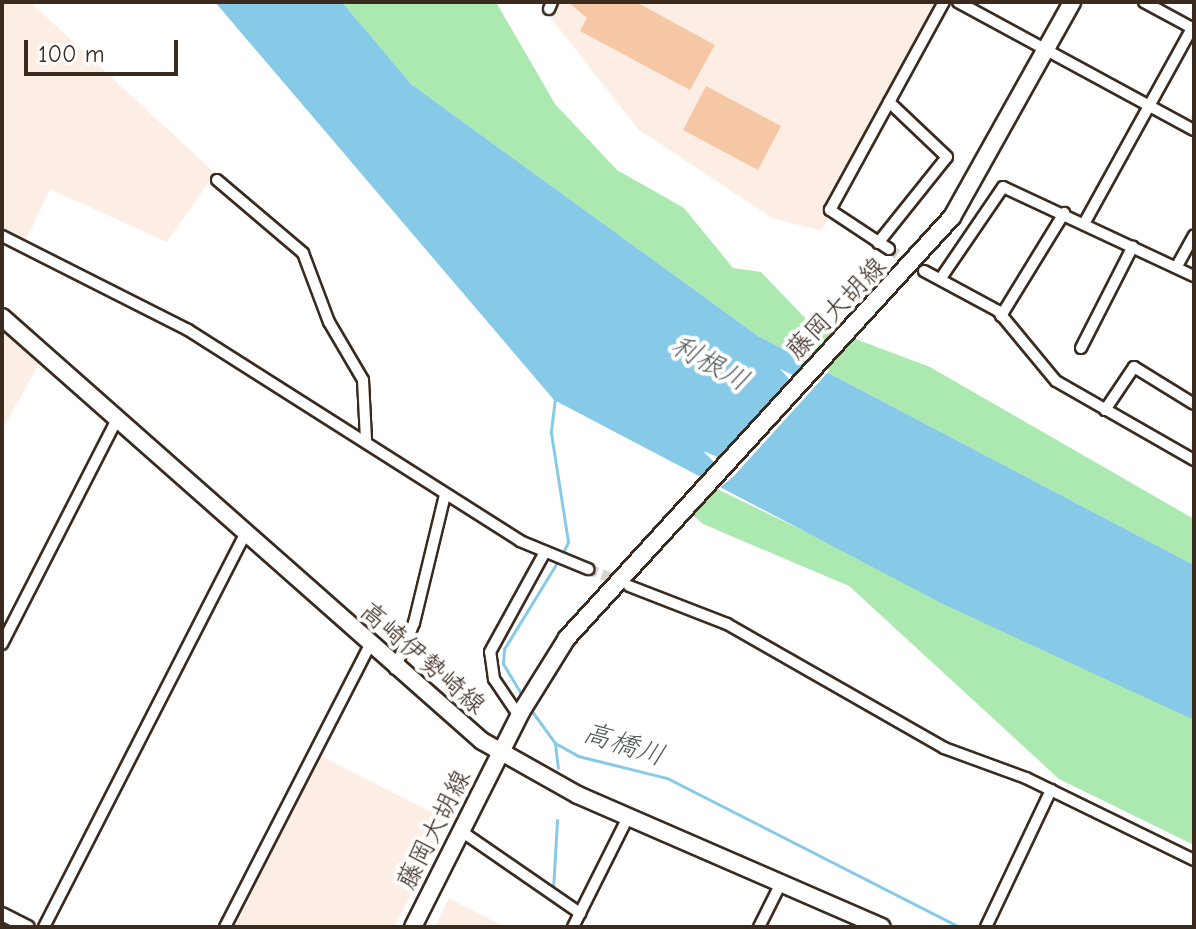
<!DOCTYPE html>
<meta charset="utf-8">
<style>
body{margin:0}
#map{position:relative;width:1196px;height:929px;overflow:hidden;background:#fff;font-family:"Comic Neue","Klee One",sans-serif}
div>[style]{position:absolute}
[style*='--x']{left:calc(var(--x)*1px);top:calc(var(--y)*1px);width:calc(var(--w)*1px);rotate:calc(var(--a)*1deg)}
.built>*{inset:0;background:#fceee4}
.green>*{inset:0;background:#ace9b0}
.water>*{inset:0;background:#87cae8}
.pier>*{inset:0;background:#fff}
.stream>*{height:3px;margin:-1.5px;padding:0 1.5px;transform-origin:1.5px;border-radius:1.5px;background:#87cae8}
.building>*{inset:0;background:#f6c7a5}
.minor-tunnel>*{height:10px;margin-top:-5px;transform-origin:0;background:repeating-linear-gradient(90deg,#d8d4d2 0 10px,transparent 0 15px)}
.roads{filter:drop-shadow(2px 0 #3b2a1e) drop-shadow(-2px 0 #3b2a1e) drop-shadow(0 2px #3b2a1e) drop-shadow(0 -2px #3b2a1e)}
.minor>*{height:10px;margin:-5px;padding:0 5px;transform-origin:5px;border-radius:5px;background:#fff}
.tertiary>*{height:12px;margin:-6px;padding:0 6px;transform-origin:6px;border-radius:6px;background:#fff}
.primary>*{height:16px;margin:-8px;padding:0 8px;transform-origin:8px;border-radius:8px;background:#fff}
span{translate:-50% -50%;white-space:nowrap;text-align:center;line-height:1.15;-webkit-text-stroke:8px #fff;paint-order:stroke}
.street-label{font-size:26px;color:#3b2a1e}
.water-label{font-size:28px;color:#525a5b;font-style:italic}
.frame{position:absolute;inset:0;border:4px solid #3b2a1e;pointer-events:none}
.scale{position:absolute;left:24px;top:40px;width:154px;height:36px;box-sizing:border-box;border:4px solid #3b2a1e;border-top:0;padding-left:10px;font-size:24px;line-height:28px;white-space:nowrap;color:#3b2a1e;-webkit-text-stroke:6px #fff;paint-order:stroke}
</style>
<div id="map">
<div class="built">
<i style="clip-path:polygon(2px 2px,30px 2px,215px 173px,167px 242px,50px 189px,25px 242px,2px 232px)"></i>
<i style="clip-path:polygon(559px 2px,934px 2px,935px 7px,823px 210px,830px 216px,821px 231px,772px 218px,638px 129px,550px 17px)"></i>
<i style="clip-path:polygon(2px 330px,39px 364px,2px 430px)"></i>
<i style="clip-path:polygon(319px 755px,449px 821px,394px 927px,231px 927px)"></i>
<i style="clip-path:polygon(449px 898px,505px 927px,435px 927px)"></i>
</div>
<div class="green">
<i style="clip-path:polygon(342px 2px,496px 2px,555px 104px,617px 170px,684px 208px,733px 268px,761px 272px,808px 321px,930px 367px,1194px 519px,1194px 565px,758px 336px,411px 84px)"></i>
<i style="clip-path:polygon(709px 485px,1194px 720px,1194px 845px,1059px 779px,849px 586px,703px 524px,686px 509px)"></i>
</div>
<div class="water">
<i style="clip-path:polygon(215px 2px,342px 2px,411px 84px,758px 336px,1194px 565px,1194px 720px,943px 604px,554px 400px)"></i>
</div>
<div class="pier">
<i style="clip-path:polygon(812px 360px,830px 370px,733px 477px,714px 492px,697px 483px,715px 463px,703px 451px,720px 458px,792px 382px,780px 369px,797px 377px)"></i>
</div>
<div class="stream">
<i style="--x:555;--y:398;--w:35;--a:97"></i>
<i style="--x:551;--y:433;--w:110;--a:81.1"></i>
<i style="--x:568;--y:542;--w:14;--a:115"></i>
<i style="--x:523;--y:697;--w:39;--a:-121"></i>
<i style="--x:503;--y:664;--w:15;--a:-86"></i>
<i style="--x:504;--y:649;--w:103;--a:-58.5"></i>
<i style="--x:531;--y:710;--w:41;--a:54"></i>
<i style="--x:555;--y:743;--w:26;--a:29"></i>
<i style="--x:578;--y:756;--w:92;--a:13.9"></i>
<i style="--x:667;--y:778;--w:329;--a:27"></i>
<i style="--x:555;--y:744;--w:24;--a:83"></i>
<i style="--x:553;--y:890;--w:70;--a:-86.7"></i>
</div>
<div class="building">
<i style="clip-path:polygon(568px 2px,636px 2px,715px 45px,690px 90px,580px 31px,587px 18px)"></i>
<i style="clip-path:polygon(706px 86px,781px 126px,758px 170px,683px 130px)"></i>
</div>
<div class="minor-tunnel">
<i style="--x:889;--y:249;--w:41;--a:32.2"></i>
<i style="--x:588;--y:569;--w:39;--a:21"></i>
</div>
<div class="roads">
<div class="minor">
<i style="--x:958;--y:2;--w:268;--a:28.5"></i>
<i style="--x:1144;--y:2;--w:57;--a:28.4"></i>
<i style="--x:549;--y:9;--w:8;--a:-67"></i>
<i style="--x:217;--y:180;--w:113;--a:40.3"></i>
<i style="--x:303;--y:253;--w:74;--a:69.4"></i>
<i style="--x:329;--y:322;--w:67;--a:59.6"></i>
<i style="--x:363;--y:380;--w:59;--a:87.1"></i>
<i style="--x:1085;--y:222;--w:222;--a:-61.1"></i>
<i style="--x:2;--y:236;--w:208;--a:26.8"></i>
<i style="--x:188;--y:330;--w:393;--a:32.4"></i>
<i style="--x:520;--y:541;--w:74;--a:22.4"></i>
<i style="--x:878;--y:243;--w:110;--a:-51.3"></i>
<i style="--x:947;--y:157;--w:80;--a:-136.5"></i>
<i style="--x:889;--y:249;--w:71;--a:-146.5"></i>
<i style="--x:830;--y:210;--w:237;--a:-61.3"></i>
<i style="--x:1177;--y:266;--w:35;--a:-61"></i>
<i style="--x:924;--y:271;--w:84;--a:28.4"></i>
<i style="--x:998;--y:311;--w:91;--a:50.4"></i>
<i style="--x:1056;--y:381;--w:159;--a:29.8"></i>
<i style="--x:941;--y:278;--w:110;--a:-55.7"></i>
<i style="--x:1003;--y:187;--w:211;--a:25"></i>
<i style="--x:1001;--y:316;--w:121;--a:-58.5"></i>
<i style="--x:1081;--y:348;--w:114;--a:-63"></i>
<i style="--x:1105;--y:410;--w:52;--a:-56"></i>
<i style="--x:1134;--y:367;--w:70;--a:31.7"></i>
<i style="--x:629;--y:586;--w:105;--a:21.2"></i>
<i style="--x:727;--y:624;--w:250;--a:29.7"></i>
<i style="--x:944;--y:748;--w:87;--a:20.1"></i>
<i style="--x:1026;--y:778;--w:187;--a:26"></i>
<i style="--x:2;--y:644;--w:253;--a:-62.9"></i>
<i style="--x:395;--y:669;--w:50;--a:-67.6"></i>
<i style="--x:414;--y:623;--w:132;--a:-76.4"></i>
<i style="--x:519;--y:716;--w:45;--a:-124"></i>
<i style="--x:494;--y:679;--w:27;--a:-98"></i>
<i style="--x:490;--y:652;--w:114;--a:-61.2"></i>
<i style="--x:461;--y:831;--w:145;--a:34.6"></i>
<i style="--x:44;--y:927;--w:441;--a:-62.9"></i>
<i style="--x:225;--y:927;--w:317;--a:-62.8"></i>
<i style="--x:573;--y:927;--w:123;--a:-63.4"></i>
<i style="--x:759;--y:927;--w:49;--a:-63.4"></i>
<i style="--x:986;--y:927;--w:152;--a:-64.6"></i>
</div>
<div class="tertiary">
<i style="--x:2;--y:914;--w:29;--a:27"></i>
</div>
<div class="primary">
<i style="--x:2;--y:317;--w:640;--a:41.46"></i>
<i style="--x:482;--y:741;--w:110;--a:29.4"></i>
<i style="--x:578;--y:795;--w:331;--a:23.5"></i>
<i style="--x:413;--y:927;--w:241;--a:-63.3"></i>
<i style="--x:521;--y:712;--w:87;--a:-58.1"></i>
<i style="--x:567;--y:638;--w:570;--a:-47.56"></i>
<i style="--x:952;--y:217;--w:246;--a:-60.8"></i>
</div>
</div>
<div class="street-label">
<span style="left:837px;top:309px;rotate:-46deg">藤岡大胡線</span>
<span style="left:422px;top:659px;rotate:41deg">高崎伊勢崎線</span>
<span style="left:435px;top:830px;rotate:-63deg">藤岡大胡線</span>
</div>
<div class="water-label">
<span style="left:710px;top:363px;rotate:29deg">利根川</span>
<span style="left:624px;top:744px;rotate:18deg">高橋川</span>
</div>
<div class="frame"></div>
<div class="scale">100 m</div>
</div>
